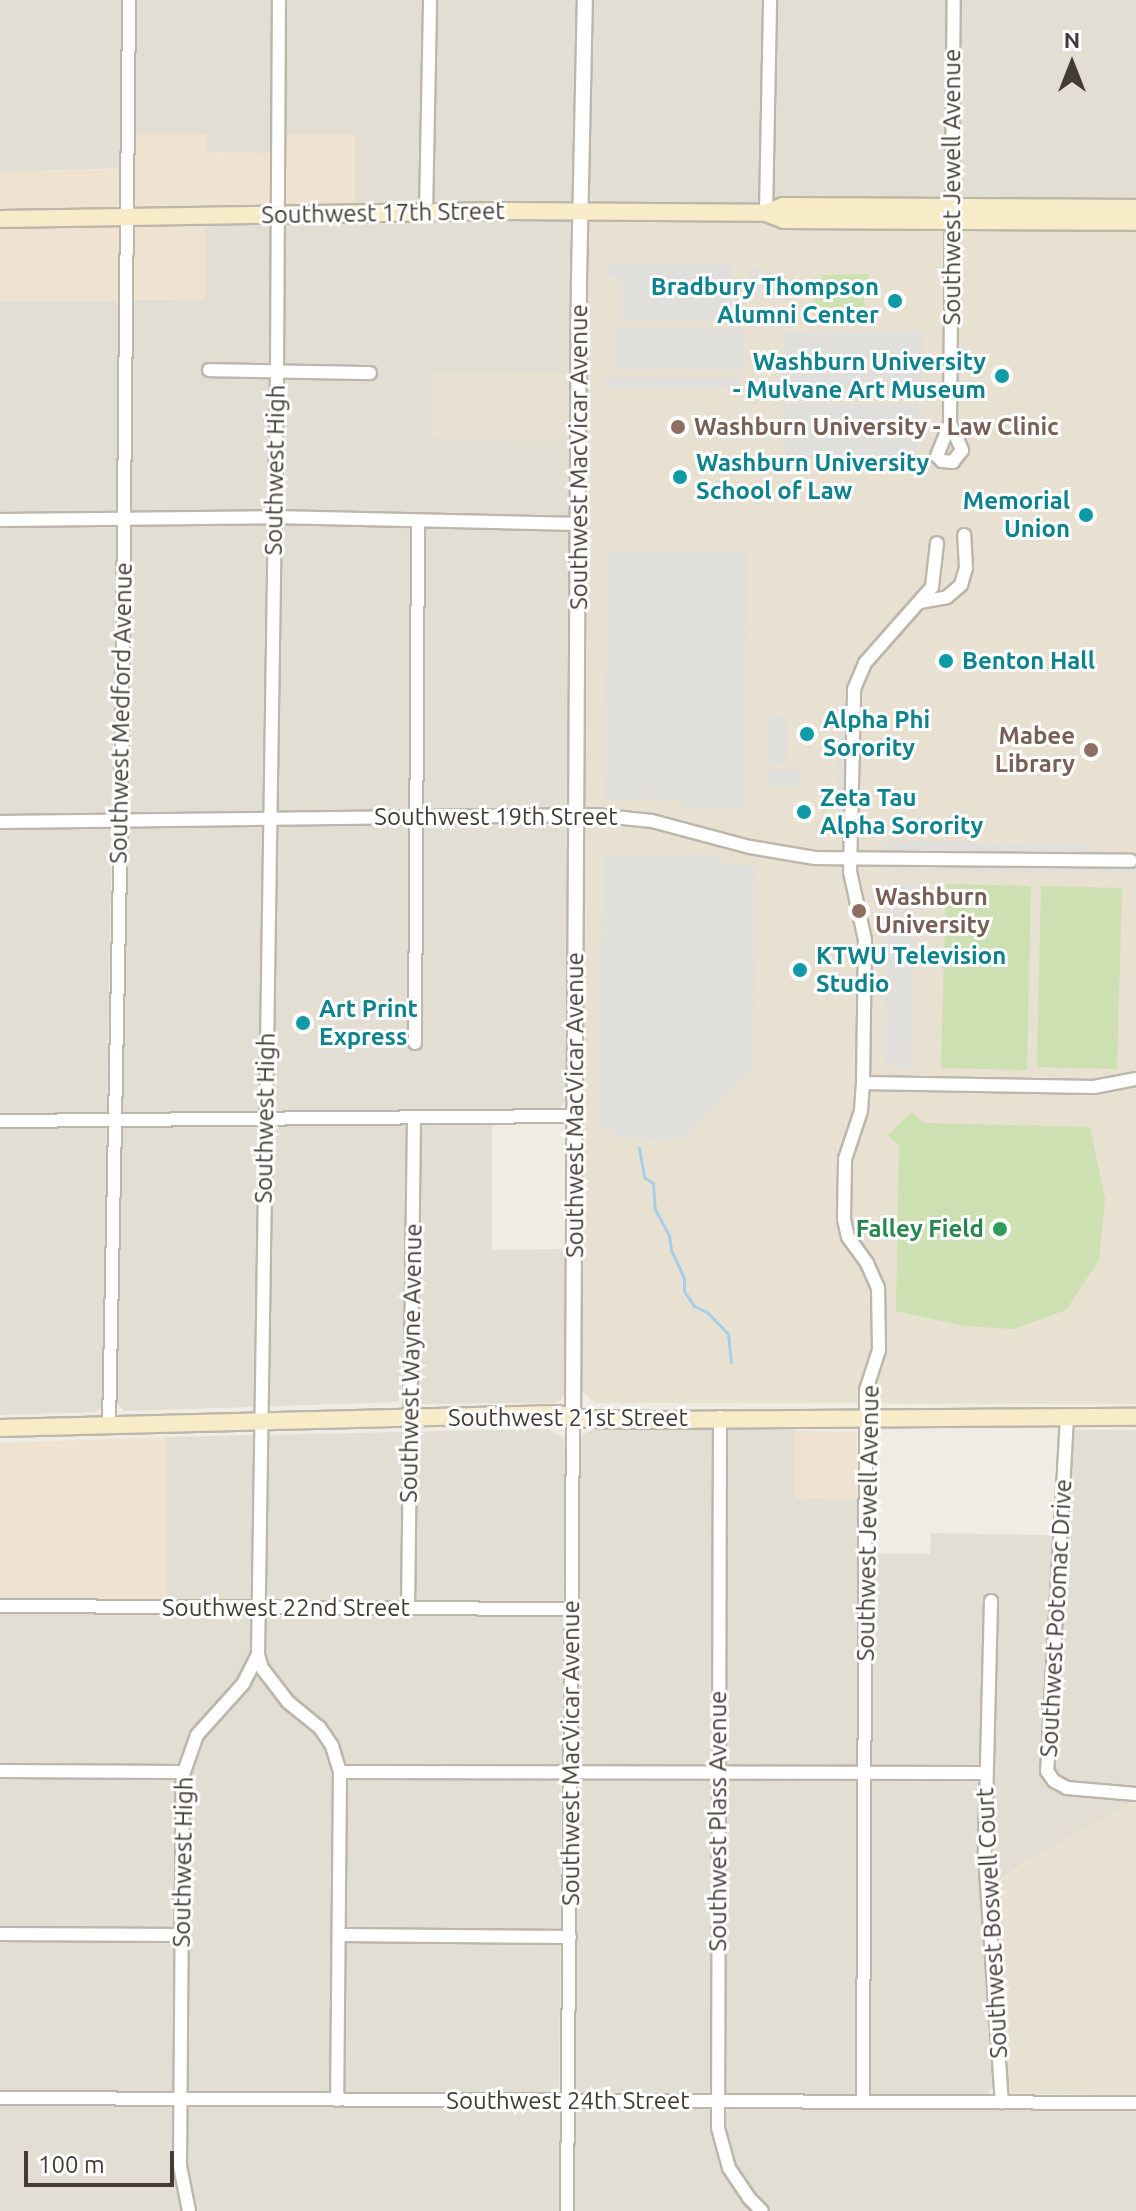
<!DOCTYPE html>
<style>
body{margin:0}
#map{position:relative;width:1136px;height:2211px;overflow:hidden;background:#f0ece4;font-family:Ubuntu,sans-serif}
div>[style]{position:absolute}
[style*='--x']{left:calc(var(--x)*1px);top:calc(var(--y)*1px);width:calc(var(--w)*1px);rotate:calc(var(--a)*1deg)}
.residential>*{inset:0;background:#e3ded3}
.commercial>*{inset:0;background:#f0e2d1}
.education>*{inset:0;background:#e8e0d0}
.green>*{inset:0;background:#cce0b1}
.parking>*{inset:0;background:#e1dfdc}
.stream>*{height:3px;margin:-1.5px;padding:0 1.5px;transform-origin:1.5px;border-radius:1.5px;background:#a6cee7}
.roads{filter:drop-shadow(2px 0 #bdb6ab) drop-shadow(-2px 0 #bdb6ab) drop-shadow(0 2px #bdb6ab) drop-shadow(0 -2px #bdb6ab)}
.minor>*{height:12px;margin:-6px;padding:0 6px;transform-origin:6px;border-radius:6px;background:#fff}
.tertiary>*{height:14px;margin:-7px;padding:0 7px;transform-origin:7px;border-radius:7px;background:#fff}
.secondary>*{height:16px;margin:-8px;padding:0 8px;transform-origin:8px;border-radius:8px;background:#f8ebc7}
.dots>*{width:22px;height:22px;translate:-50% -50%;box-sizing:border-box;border:4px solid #fff;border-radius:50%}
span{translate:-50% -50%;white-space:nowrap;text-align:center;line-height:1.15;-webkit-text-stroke:6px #fff;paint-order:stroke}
.street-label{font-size:24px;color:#423c35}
.culture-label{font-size:24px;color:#0d838f;font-weight:700}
.right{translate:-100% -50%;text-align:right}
.left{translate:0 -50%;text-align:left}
.education-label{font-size:24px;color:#785e54;font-weight:700}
.leisure-label{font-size:24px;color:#27864d;font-weight:700}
.north{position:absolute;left:1032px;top:24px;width:80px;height:80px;-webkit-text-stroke:6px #fff;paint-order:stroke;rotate:0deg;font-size:22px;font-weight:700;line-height:32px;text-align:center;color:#423c35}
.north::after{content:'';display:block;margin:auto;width:28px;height:36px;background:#423c35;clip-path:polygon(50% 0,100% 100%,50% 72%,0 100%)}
.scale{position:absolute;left:24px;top:2151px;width:150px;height:36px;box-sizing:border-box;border:4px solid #423c35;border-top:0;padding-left:10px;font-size:24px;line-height:28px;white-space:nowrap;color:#423c35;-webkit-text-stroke:6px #fff;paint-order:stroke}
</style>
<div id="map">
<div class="residential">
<i style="clip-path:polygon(0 0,578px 0,576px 202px,355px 206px,354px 135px,284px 135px,282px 154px,207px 152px,205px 134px,132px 168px,0 172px)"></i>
<i style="clip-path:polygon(589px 0,1136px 0,1136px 215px,597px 223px,597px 203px,590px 198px,589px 192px)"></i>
<i style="clip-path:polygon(568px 218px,574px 227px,572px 373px,432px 374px,432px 438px,572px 439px,567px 1101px,559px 1108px,492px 1109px,492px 1250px,566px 1249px,565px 1392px,561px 1400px,555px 1403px,420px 1404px,416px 1399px,406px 1282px,401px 1396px,398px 1402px,124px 1411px,115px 1402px,132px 300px,205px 299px,205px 222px)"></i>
<i style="clip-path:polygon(0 301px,121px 301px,102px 1407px,96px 1412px,0 1415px)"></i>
<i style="clip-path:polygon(549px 1429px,564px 1438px,565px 1446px,559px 2092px,0 2093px,0 1612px,167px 1613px,166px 1437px)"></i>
<i style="clip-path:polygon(596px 1429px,795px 1430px,795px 1498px,858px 1499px,860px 1553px,930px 1554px,931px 1533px,1052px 1535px,1063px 1438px,1077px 1430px,1136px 1430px,1136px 1801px,1032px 1858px,982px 1893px,993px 2086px,988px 2094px,584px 2095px,578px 2093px,574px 2077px,577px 1447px,583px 1434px)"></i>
<i style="clip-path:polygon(0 2102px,711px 2109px,714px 2147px,722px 2168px,752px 2211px,0 2211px)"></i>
<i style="clip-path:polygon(729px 2108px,1136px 2108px,1136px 2211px,771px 2211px,750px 2191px,725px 2147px,722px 2117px)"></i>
</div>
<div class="commercial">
<i style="clip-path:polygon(132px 134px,206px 134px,207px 152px,272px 153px,270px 203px,265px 207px,138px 210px,131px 203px)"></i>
<i style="clip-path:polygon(283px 135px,355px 135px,355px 206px,285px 204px,282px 200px)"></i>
<i style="clip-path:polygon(121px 169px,120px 201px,113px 210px,0 212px,0 172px)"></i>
<i style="clip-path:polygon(205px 222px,205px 299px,132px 300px,134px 226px)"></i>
<i style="clip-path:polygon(0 224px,118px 225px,122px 235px,121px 301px,0 301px)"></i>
<i style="clip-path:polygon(795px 1430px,857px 1432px,858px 1499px,795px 1498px)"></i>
<i style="clip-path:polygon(166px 1437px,167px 1601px,0 1600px,0 1443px)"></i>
</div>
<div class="education">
<i style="clip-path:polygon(599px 219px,1136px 225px,1136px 1404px,595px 1403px,581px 1391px,586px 440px,432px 438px,431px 374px,587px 373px,588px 232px,590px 223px)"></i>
<i style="clip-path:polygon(1136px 1801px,1136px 2095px,1012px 2094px,1007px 2083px,994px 1886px,1032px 1858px)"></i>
</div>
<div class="green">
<i style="clip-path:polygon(869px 274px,864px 301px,869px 324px,821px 324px,814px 300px,822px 275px)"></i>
<i style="clip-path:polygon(946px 884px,1031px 886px,1027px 1070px,941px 1068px)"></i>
<i style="clip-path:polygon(1041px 886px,1122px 888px,1117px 1069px,1037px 1067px)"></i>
<i style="clip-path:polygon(912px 1112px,924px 1123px,1090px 1127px,1105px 1198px,1099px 1260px,1066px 1310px,1013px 1329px,965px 1326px,896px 1311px,899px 1146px,888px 1135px)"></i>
</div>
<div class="parking">
<i style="clip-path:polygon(606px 263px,733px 264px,732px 321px,620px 320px,620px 277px,606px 277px)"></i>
<i style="clip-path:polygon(750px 268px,761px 268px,761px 294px,750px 294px)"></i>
<i style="clip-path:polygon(614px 327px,743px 328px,742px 370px,614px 369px)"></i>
<i style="clip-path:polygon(784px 331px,923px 332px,922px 389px,783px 388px)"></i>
<i style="clip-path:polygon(605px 377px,740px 378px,740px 388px,605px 387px)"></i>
<i style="clip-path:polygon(784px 403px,919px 404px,917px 459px,783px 459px)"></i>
<i style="clip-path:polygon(608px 552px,747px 552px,745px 808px,681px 808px,681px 800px,603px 799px)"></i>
<i style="clip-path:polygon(838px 704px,847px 705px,845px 834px,836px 834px)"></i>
<i style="clip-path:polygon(769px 715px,787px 715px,787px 765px,769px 765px)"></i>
<i style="clip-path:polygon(768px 770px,800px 770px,800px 786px,768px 786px)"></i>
<i style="clip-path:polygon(882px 841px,1088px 844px,1089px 851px,1136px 852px,1136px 873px,880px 870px)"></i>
<i style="clip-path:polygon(720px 855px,721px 865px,757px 865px,753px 1065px,747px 1076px,683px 1139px,615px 1138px,615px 1131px,601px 1130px,603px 856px)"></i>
<i style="clip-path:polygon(889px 882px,916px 883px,911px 1069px,883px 1064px)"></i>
</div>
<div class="stream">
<i style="--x:639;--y:1148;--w:29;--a:80"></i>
<i style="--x:644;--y:1177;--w:11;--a:34"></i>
<i style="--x:653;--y:1183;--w:26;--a:86"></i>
<i style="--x:655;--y:1209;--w:30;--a:62"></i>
<i style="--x:669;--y:1235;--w:15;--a:82"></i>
<i style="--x:671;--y:1250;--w:31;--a:65"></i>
<i style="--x:684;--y:1278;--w:13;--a:90"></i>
<i style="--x:684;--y:1291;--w:18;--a:56"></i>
<i style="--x:694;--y:1306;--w:14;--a:25"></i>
<i style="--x:707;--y:1312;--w:30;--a:46"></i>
<i style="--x:728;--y:1334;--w:28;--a:84"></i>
</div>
<div class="roads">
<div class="minor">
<i style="--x:426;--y:213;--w:213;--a:-88.9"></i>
<i style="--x:766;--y:213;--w:213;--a:-88.9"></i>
<i style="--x:209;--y:370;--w:161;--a:1.1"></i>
<i style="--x:950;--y:423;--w:30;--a:66"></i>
<i style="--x:962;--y:450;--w:15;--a:127"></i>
<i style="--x:953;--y:462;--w:11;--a:-175"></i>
<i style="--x:942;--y:461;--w:7;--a:-135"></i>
<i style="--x:937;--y:456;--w:35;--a:-68"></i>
<i style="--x:950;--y:423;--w:423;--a:-89.5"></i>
<i style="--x:0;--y:520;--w:274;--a:-0.6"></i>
<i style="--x:274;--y:517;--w:305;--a:1.3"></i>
<i style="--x:920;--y:602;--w:27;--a:-10"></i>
<i style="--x:947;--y:597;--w:18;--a:-41"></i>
<i style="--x:961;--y:585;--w:18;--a:-74"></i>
<i style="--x:966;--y:568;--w:33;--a:-93"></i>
<i style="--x:0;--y:822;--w:595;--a:-0.67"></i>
<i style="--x:595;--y:815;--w:57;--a:6"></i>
<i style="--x:652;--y:821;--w:101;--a:14.9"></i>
<i style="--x:750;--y:847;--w:66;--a:9.6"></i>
<i style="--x:815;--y:858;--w:316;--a:0.5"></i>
<i style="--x:415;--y:1043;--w:520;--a:-89.67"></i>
<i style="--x:863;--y:1083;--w:231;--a:1"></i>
<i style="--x:1094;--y:1087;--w:43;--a:-10.8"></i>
<i style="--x:0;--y:1121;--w:574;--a:-0.5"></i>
<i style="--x:720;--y:1417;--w:711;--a:90.16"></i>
<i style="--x:718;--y:2128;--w:41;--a:74.6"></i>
<i style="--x:729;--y:2168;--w:36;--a:56"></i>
<i style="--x:749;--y:2198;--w:18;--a:45"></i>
<i style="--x:1067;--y:1417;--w:355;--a:93.2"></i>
<i style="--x:1047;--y:1771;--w:12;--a:55"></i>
<i style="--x:1054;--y:1781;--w:15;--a:28"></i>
<i style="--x:1067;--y:1788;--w:69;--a:5"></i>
<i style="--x:109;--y:1426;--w:606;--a:-88.87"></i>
<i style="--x:121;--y:820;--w:820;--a:-89.44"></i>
<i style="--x:991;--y:1601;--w:254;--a:91.4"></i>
<i style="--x:985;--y:1855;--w:248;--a:86.1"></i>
<i style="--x:0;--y:1606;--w:573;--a:0.3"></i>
<i style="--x:408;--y:1609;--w:492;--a:-89.3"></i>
<i style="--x:258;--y:1655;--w:14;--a:73"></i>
<i style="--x:262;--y:1668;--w:43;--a:52.6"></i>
<i style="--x:288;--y:1702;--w:41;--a:39.1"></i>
<i style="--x:320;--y:1728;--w:22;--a:56"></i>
<i style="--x:332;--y:1746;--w:27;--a:73"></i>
<i style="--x:340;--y:1772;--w:328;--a:90.5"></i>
<i style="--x:0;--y:1771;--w:183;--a:0.3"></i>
<i style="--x:340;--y:1772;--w:646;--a:0.09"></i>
<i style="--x:0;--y:1934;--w:182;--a:0.3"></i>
<i style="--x:340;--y:1935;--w:230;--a:0.5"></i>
<i style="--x:0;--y:2098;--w:1136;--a:0.25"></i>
<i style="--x:863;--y:2102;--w:712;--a:-89.76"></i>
<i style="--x:866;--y:1390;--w:42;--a:-72"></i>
<i style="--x:879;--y:1350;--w:62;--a:-90.9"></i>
<i style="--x:878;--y:1288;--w:27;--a:-114"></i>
<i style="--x:867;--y:1263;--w:32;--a:-126"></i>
<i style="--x:848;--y:1237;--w:18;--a:-103"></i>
<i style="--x:844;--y:1219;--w:60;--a:-89"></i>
<i style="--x:845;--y:1159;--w:51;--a:-71.6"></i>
<i style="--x:861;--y:1111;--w:28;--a:-86"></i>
<i style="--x:863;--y:1083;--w:143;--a:-89.2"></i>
<i style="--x:865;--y:940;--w:70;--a:-102.4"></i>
<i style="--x:850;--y:872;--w:183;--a:-88.7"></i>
<i style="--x:854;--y:689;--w:28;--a:-67"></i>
<i style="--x:865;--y:663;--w:101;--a:-48.6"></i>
<i style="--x:932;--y:587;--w:44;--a:-83.5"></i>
<i style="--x:189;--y:2211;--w:46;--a:-101.3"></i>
<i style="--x:180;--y:2166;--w:391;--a:-89.6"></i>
<i style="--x:183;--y:1775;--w:42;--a:-70.7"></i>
<i style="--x:197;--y:1735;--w:69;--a:-48"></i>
<i style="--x:243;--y:1684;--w:33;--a:-63"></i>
<i style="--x:258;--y:1655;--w:1284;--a:-89.15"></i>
<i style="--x:277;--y:371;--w:371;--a:-89.7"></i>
<i style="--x:567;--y:2211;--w:794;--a:-89.57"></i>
</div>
<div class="tertiary">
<i style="--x:573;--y:1417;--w:1137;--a:-89.7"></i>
<i style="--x:579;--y:280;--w:280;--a:-88.8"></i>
</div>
<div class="secondary">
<i style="--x:766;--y:213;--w:18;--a:-22"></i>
<i style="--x:783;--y:206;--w:353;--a:0.3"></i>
<i style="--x:0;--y:219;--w:504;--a:-0.91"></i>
<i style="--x:504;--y:211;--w:262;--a:0.4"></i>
<i style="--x:766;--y:213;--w:19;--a:21"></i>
<i style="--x:784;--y:220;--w:352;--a:0.3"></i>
<i style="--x:0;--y:1428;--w:556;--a:-1.44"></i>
<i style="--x:556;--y:1414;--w:32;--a:9"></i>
<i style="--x:588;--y:1419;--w:68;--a:0.8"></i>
<i style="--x:656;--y:1420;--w:480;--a:-0.4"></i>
</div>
</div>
<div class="dots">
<i style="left:895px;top:301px;background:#0f9aa8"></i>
<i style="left:1002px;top:376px;background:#0f9aa8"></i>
<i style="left:678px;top:427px;background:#8d6e63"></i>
<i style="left:680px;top:477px;background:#0f9aa8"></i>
<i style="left:1086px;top:515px;background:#0f9aa8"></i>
<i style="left:946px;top:661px;background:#0f9aa8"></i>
<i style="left:807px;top:734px;background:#0f9aa8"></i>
<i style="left:1091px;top:750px;background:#8d6e63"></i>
<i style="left:804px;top:812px;background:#0f9aa8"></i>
<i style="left:859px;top:911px;background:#8d6e63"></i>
<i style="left:800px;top:970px;background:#0f9aa8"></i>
<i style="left:303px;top:1023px;background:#0f9aa8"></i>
<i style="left:1000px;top:1229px;background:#2e9e5b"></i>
</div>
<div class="street-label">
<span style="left:952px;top:187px;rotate:-90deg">Southwest Jewell Avenue</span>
<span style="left:383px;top:213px;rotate:-1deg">Southwest 17th Street</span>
<span style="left:579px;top:457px;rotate:-90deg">Southwest MacVicar Avenue</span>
<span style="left:275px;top:470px;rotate:-89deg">Southwest High</span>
<span style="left:121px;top:713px;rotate:-89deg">Southwest Medford Avenue</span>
<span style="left:496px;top:817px">Southwest 19th Street</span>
<span style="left:575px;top:1105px;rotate:-90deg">Southwest MacVicar Avenue</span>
<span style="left:265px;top:1118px;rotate:-89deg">Southwest High</span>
<span style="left:411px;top:1363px;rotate:-89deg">Southwest Wayne Avenue</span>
<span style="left:568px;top:1418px">Southwest 21st Street</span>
<span style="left:868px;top:1523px;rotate:-89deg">Southwest Jewell Avenue</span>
<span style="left:286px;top:1608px">Southwest 22nd Street</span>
<span style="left:1056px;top:1618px;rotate:-87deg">Southwest Potomac Drive</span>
<span style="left:571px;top:1753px;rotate:-90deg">Southwest MacVicar Avenue</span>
<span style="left:718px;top:1821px;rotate:-90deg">Southwest Plass Avenue</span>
<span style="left:183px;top:1862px;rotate:-89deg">Southwest High</span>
<span style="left:992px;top:1923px;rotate:-93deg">Southwest Boswell Court</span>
<span style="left:568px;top:2101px">Southwest 24th Street</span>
</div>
<div class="culture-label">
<span class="right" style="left:879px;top:301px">Bradbury Thompson<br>Alumni Center</span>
<span class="right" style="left:986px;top:376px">Washburn University<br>- Mulvane Art Museum</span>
<span class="left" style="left:696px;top:477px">Washburn University<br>School of Law</span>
<span class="right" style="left:1070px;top:515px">Memorial<br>Union</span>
<span class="left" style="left:962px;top:661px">Benton Hall</span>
<span class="left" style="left:823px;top:734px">Alpha Phi<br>Sorority</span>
<span class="left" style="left:820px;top:812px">Zeta Tau<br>Alpha Sorority</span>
<span class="left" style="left:816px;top:970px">KTWU Television<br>Studio</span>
<span class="left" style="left:319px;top:1023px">Art Print<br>Express</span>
</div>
<div class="education-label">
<span class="left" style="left:694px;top:427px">Washburn University - Law Clinic</span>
<span class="right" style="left:1075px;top:750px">Mabee<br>Library</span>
<span class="left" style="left:875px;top:911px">Washburn<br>University</span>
</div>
<div class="leisure-label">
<span class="right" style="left:984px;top:1229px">Falley Field</span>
</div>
<div class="north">N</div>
<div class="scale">100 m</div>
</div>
